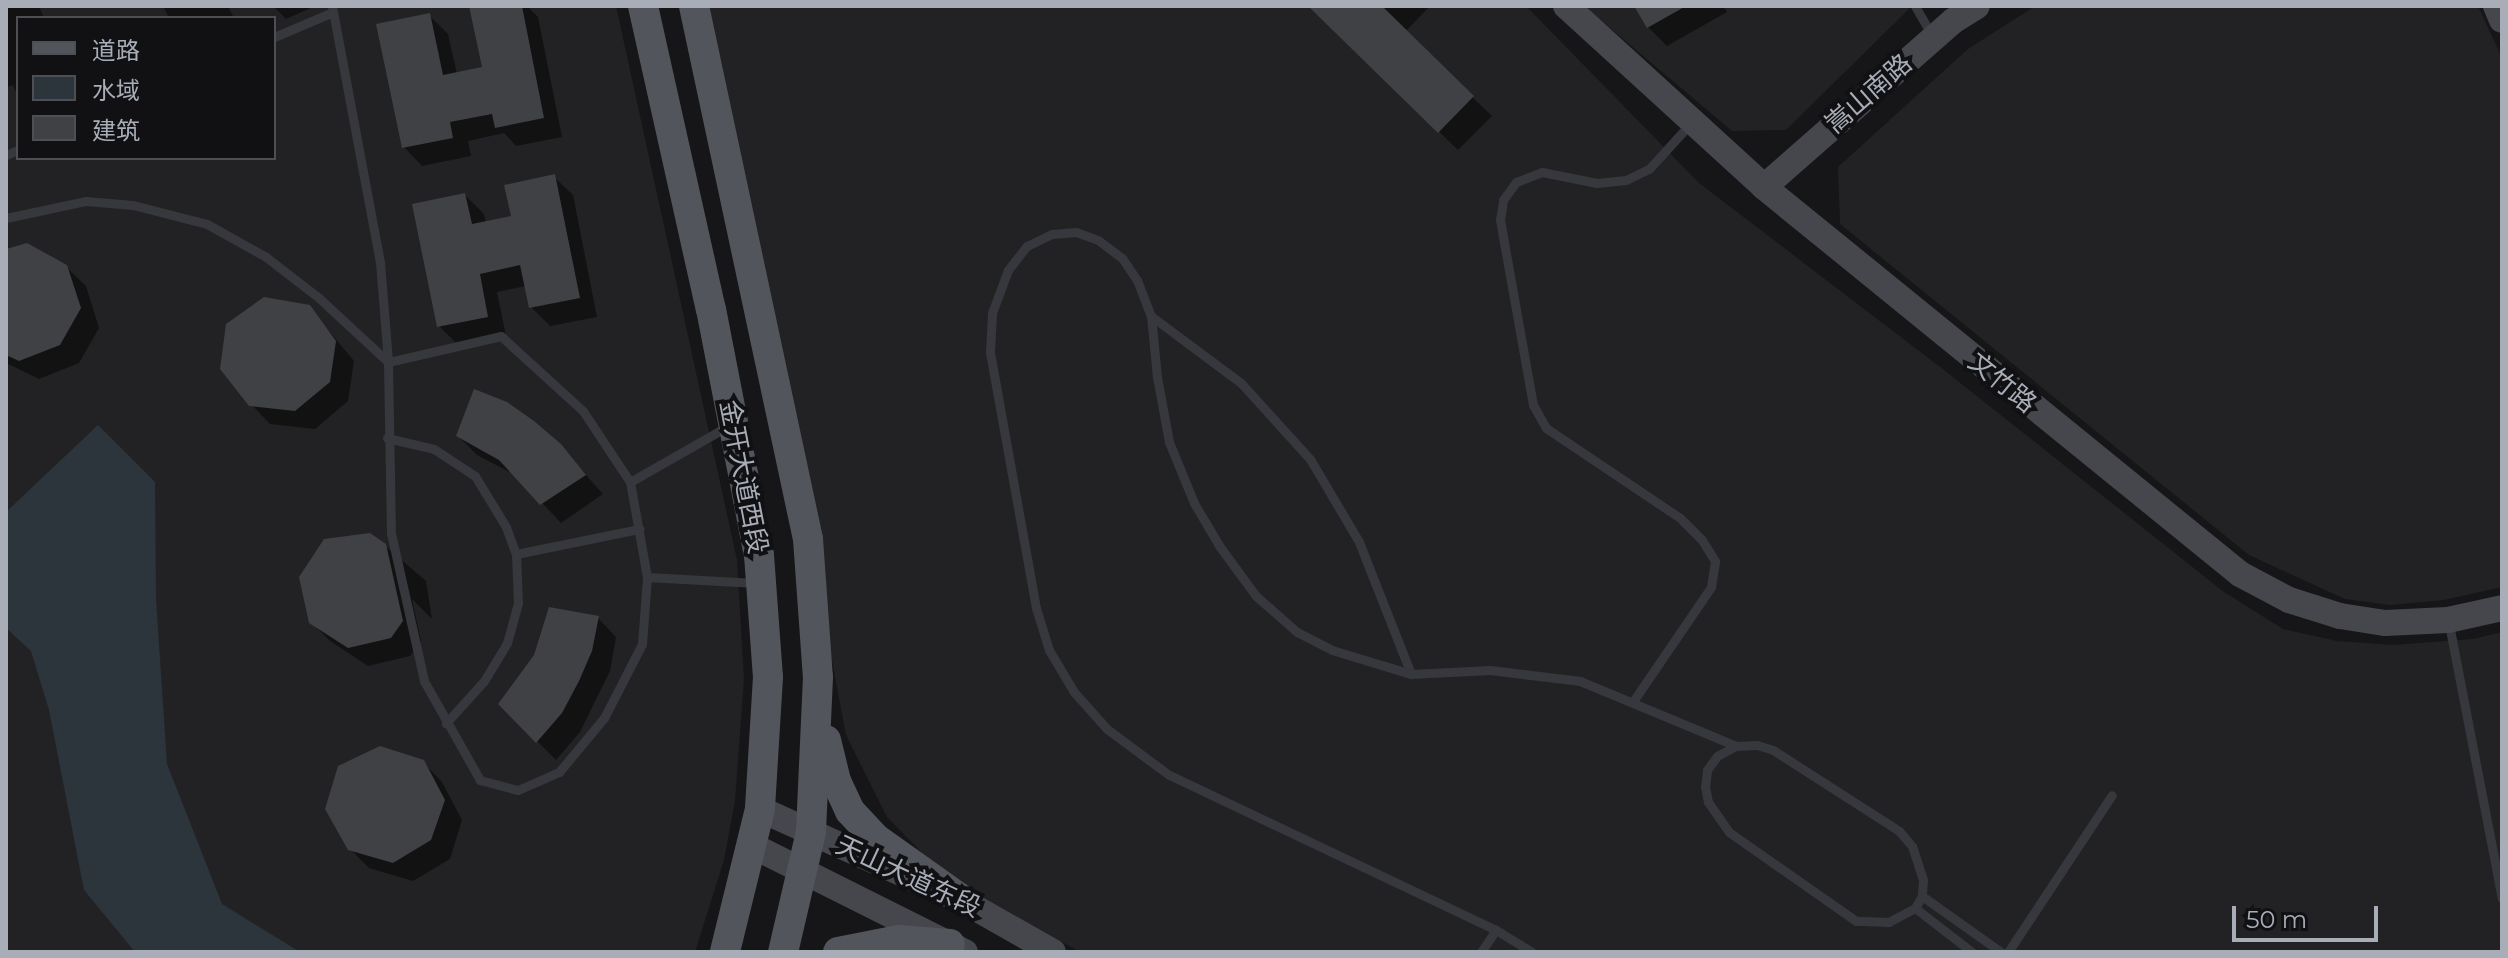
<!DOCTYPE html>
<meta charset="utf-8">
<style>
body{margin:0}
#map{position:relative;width:2508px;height:958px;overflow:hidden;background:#161618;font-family:Montserrat,"Noto Sans SC",sans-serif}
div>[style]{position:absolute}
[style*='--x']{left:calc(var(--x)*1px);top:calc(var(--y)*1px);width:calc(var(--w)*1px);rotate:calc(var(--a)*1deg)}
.built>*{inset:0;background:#222225}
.water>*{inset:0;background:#2c353c}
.shadow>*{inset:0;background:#0007}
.building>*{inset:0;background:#404145}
.lane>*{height:9px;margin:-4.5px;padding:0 4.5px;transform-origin:4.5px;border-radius:4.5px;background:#37383d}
.secondary>*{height:26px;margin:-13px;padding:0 13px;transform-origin:13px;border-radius:13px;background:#45474d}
.primary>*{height:30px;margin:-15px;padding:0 15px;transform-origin:15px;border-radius:15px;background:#53555c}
span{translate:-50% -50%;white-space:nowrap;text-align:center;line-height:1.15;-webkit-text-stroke:8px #111113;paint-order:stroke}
.street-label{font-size:26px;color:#a8adb8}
.frame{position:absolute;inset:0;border:8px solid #a8adb8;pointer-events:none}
.legend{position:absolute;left:16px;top:16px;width:260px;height:144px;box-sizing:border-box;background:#111113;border:2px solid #4d4f55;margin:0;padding:10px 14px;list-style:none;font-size:24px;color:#a8adb8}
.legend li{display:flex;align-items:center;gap:16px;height:40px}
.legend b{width:40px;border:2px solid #4d4f55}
.scale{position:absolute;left:2232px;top:906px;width:146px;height:36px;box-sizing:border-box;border:4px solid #a8adb8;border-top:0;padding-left:10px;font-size:24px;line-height:28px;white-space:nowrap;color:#a8adb8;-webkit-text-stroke:6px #111113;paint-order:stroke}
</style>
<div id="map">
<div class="built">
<i style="clip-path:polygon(evenodd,6px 6px,616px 6px,737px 560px,744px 679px,735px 801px,724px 860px,695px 952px,6px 952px,6px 6px,18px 18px,274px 18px,274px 158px,18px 158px,18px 18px)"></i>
<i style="clip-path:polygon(709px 6px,1526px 6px,1699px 183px,1944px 370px,2224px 592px,2283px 629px,2337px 641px,2393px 645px,2473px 639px,2502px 632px,2502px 952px,1080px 952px,970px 890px,922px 853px,887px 817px,846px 735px)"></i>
<i style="clip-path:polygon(1584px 6px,1912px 6px,1786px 130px,1732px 131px)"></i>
<i style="clip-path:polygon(2035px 6px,2478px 6px,2502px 58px,2502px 587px,2444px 600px,2390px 605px,2345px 599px,2249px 555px,1840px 224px,1838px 167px,1968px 49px)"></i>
</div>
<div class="water">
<i style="clip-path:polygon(98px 425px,155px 482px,156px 599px,167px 764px,222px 904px,300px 952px,135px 952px,84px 890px,49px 710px,31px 651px,6px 628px,6px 512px)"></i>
</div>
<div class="shadow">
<i style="clip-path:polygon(6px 6px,39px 6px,44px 18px,18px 18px,18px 97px,13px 85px,6px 88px)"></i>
<i style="clip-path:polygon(163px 6px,228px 6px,234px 18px,169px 18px)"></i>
<i style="clip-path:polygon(273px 6px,315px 6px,286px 19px)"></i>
<i style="clip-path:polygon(478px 6px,527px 6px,538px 17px,562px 137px,516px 146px,504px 133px,468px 141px,471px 156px,422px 166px,404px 147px,429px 15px,448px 34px,457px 74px,484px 68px)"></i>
<i style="clip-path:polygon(1318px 6px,1430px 6px,1405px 32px,1492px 116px,1458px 150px,1314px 10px)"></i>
<i style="clip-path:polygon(1636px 6px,1723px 6px,1727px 12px,1667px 46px,1648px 27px)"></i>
<i style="clip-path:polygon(554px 177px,573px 195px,597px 317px,550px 326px,531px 307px,526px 286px,497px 292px,506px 336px,458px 345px,439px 326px,465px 195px,484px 214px,486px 223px,513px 217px)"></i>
<i style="clip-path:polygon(6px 251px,66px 267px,86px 286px,99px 328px,79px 363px,39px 379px,6px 363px)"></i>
<i style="clip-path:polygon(309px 307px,354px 361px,348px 401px,315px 429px,270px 424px,251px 404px)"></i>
<i style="clip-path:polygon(458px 436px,560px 446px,603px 494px,561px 523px,517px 476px,477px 455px)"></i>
<i style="clip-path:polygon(384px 545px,426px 581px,432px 619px,412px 599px,421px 641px,410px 656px,368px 666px,330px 641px,311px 622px)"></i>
<i style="clip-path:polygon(598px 618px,616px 637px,610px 671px,580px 732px,556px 760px,500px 704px)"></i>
<i style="clip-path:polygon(423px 762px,442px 782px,462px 820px,450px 859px,413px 881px,369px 868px,350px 849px)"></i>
</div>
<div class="building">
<i style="clip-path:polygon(469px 6px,522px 6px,544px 118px,495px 128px,492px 114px,450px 122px,453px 138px,402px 148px,376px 24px,430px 13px,443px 75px,482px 67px)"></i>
<i style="clip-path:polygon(1308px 6px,1382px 6px,1474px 96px,1438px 133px)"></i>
<i style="clip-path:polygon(1634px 6px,1686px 6px,1647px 28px)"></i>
<i style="clip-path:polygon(555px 174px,580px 298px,529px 308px,520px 265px,480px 274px,488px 317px,437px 327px,412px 204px,465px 193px,472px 224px,511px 216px,504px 185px)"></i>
<i style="clip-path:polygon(27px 243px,67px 265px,81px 308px,60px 345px,19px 361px,6px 355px,6px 249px)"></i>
<i style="clip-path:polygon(264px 297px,310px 305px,336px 341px,330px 382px,295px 411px,249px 406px,220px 369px,226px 324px)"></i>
<i style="clip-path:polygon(474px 389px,507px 402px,534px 421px,561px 444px,586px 475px,540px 505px,499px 460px,456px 436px)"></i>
<i style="clip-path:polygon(370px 533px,386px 544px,403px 621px,391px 638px,348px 648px,309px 623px,299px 577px,324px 539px)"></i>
<i style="clip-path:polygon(549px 607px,599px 616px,592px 651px,579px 681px,562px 713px,536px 743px,498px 704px,534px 655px)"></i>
<i style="clip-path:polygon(380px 746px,424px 760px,445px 800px,431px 840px,393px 863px,348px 850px,325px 809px,338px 766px)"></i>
</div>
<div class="lane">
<i style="--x:332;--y:6;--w:260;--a:79.4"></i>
<i style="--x:380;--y:262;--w:100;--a:85.4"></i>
<i style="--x:388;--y:362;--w:171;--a:89"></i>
<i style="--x:391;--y:533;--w:152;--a:77.4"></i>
<i style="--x:424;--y:681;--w:114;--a:60.5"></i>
<i style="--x:480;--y:780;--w:39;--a:15"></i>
<i style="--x:518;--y:790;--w:45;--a:-23.7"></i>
<i style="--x:559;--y:772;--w:70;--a:-50.2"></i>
<i style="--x:604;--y:718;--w:83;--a:-62.8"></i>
<i style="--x:642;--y:644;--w:67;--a:-85.7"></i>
<i style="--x:647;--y:577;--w:97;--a:-100.1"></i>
<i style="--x:630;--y:482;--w:85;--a:-123.5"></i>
<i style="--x:583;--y:411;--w:111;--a:-137.6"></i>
<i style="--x:501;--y:336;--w:116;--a:167"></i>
<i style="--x:1915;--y:6;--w:34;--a:60"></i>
<i style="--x:274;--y:37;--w:64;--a:-23"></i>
<i style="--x:6;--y:155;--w:13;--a:-23"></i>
<i style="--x:6;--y:218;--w:82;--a:-12"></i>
<i style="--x:86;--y:201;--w:47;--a:4.9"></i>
<i style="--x:133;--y:205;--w:76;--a:14.4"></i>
<i style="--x:207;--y:224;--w:68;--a:29.2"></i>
<i style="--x:266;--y:257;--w:67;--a:37.7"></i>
<i style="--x:319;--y:298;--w:94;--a:42.8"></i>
<i style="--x:1151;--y:316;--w:112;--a:36.7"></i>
<i style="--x:1241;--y:383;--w:103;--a:47.8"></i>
<i style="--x:1310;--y:459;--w:96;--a:59.4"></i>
<i style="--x:1359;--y:542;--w:142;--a:68.5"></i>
<i style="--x:387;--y:438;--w:48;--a:13.2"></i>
<i style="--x:434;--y:449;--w:49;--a:33.4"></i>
<i style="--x:475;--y:476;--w:60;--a:58.7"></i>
<i style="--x:506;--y:527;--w:29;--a:70"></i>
<i style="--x:516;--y:554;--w:49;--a:87.7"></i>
<i style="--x:518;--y:603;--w:41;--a:105.4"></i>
<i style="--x:507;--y:643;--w:44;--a:121.2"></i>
<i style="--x:484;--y:681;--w:57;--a:132.1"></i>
<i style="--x:630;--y:482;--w:115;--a:-29.7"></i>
<i style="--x:516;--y:554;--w:126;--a:-11.5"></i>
<i style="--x:647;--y:577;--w:109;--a:3.2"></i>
<i style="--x:2449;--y:624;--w:279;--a:79.1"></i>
<i style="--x:1634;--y:700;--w:137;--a:-55.7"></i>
<i style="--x:1711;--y:587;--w:26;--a:-81"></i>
<i style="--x:1715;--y:561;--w:26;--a:-122"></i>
<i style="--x:1701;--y:539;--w:30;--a:-135"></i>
<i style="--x:1680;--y:518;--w:161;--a:-146.1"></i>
<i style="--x:1546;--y:428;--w:26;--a:-119"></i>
<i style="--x:1533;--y:405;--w:188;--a:-100.1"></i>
<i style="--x:1500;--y:220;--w:20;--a:-81"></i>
<i style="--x:1503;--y:200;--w:22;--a:-54"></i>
<i style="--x:1516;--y:182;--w:28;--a:-21"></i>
<i style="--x:1542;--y:172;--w:56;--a:11.3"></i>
<i style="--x:1597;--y:183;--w:29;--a:-6"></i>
<i style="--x:1626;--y:180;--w:25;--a:-26"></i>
<i style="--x:1649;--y:169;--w:61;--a:-47.7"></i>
<i style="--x:1757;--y:745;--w:17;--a:17"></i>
<i style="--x:1773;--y:750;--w:150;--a:32.7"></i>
<i style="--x:1899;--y:831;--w:20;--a:49"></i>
<i style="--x:1912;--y:846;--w:36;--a:72"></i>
<i style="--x:1923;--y:880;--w:16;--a:94"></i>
<i style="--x:1922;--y:896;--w:14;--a:120"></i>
<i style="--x:1915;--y:908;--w:30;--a:152"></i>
<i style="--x:1889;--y:922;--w:33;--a:-178"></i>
<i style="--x:1856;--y:921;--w:155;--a:-145"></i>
<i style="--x:1729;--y:832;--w:37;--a:-125"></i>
<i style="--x:1708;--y:802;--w:15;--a:-101"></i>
<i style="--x:1705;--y:787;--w:17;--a:-83"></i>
<i style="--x:1707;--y:770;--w:17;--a:-54"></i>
<i style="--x:1717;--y:756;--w:21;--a:-28"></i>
<i style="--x:1736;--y:746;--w:21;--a:-3"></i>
<i style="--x:1922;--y:896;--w:97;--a:35.3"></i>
<i style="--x:1915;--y:908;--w:72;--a:37.7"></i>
<i style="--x:1481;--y:952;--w:27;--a:-56"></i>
<i style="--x:1532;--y:952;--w:42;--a:-148.6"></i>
<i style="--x:1496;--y:930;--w:362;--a:-154.6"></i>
<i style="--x:1169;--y:775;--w:77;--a:-143.4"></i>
<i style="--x:1107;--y:729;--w:50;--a:-131.7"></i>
<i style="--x:1074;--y:692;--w:49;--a:-120.8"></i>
<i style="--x:1049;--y:650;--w:44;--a:-107.2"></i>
<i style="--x:1036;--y:608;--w:260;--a:-100.2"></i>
<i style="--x:990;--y:352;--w:39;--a:-87"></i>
<i style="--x:992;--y:313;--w:46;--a:-69.6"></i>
<i style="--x:1008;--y:270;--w:31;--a:-52"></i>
<i style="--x:1027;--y:246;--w:28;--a:-26"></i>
<i style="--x:1052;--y:234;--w:24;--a:-5"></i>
<i style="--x:1076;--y:232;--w:23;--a:20"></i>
<i style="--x:1098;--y:240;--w:30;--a:37"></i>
<i style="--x:1122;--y:258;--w:27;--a:56"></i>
<i style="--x:1137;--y:280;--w:39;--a:69"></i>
<i style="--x:1151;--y:316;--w:61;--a:84.4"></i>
<i style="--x:1157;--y:377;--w:66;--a:79.5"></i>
<i style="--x:1169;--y:442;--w:66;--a:67.7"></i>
<i style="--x:1194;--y:503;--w:51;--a:59.4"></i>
<i style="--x:1220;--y:547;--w:61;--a:53.7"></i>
<i style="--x:1256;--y:596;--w:55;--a:41.3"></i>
<i style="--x:1297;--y:632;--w:39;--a:27"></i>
<i style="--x:1332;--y:650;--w:83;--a:16.9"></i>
<i style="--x:1411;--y:674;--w:79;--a:-2.9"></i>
<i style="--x:1490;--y:670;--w:91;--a:7"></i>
<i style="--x:1580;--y:681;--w:169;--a:22.6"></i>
<i style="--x:2008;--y:952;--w:188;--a:-56.5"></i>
</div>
<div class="secondary">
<i style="--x:1566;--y:6;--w:268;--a:42.4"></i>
<i style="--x:1764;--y:187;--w:613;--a:39.11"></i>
<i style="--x:2240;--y:574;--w:55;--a:28"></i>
<i style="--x:2289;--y:600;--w:53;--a:17.4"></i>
<i style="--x:2340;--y:616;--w:46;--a:8.8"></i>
<i style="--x:2385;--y:623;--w:63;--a:-2.7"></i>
<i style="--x:2448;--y:620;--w:55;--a:-12.5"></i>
<i style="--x:2496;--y:6;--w:15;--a:67"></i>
<i style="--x:1764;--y:187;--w:252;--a:-41.3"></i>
<i style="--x:1953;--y:21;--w:28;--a:-32"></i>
<i style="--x:760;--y:809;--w:225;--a:24.4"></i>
<i style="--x:965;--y:902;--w:101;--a:29.6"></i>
<i style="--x:753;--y:846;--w:237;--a:26.6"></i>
</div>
<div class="primary">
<i style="--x:643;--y:6;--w:311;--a:77.4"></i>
<i style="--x:711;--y:309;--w:251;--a:79"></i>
<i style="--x:759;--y:555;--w:122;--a:85.8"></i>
<i style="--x:768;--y:677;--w:132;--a:93.5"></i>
<i style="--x:760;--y:809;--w:147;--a:103.8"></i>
<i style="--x:694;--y:6;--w:545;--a:77.93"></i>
<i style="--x:808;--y:539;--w:138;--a:85.9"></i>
<i style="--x:818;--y:677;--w:155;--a:92.6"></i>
<i style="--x:811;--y:832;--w:123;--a:103.1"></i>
<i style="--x:826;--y:740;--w:42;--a:76.3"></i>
<i style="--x:836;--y:781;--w:33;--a:65"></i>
<i style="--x:850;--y:811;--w:37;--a:47"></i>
<i style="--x:875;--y:838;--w:110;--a:35.4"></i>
<i style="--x:838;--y:952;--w:62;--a:-11.1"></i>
<i style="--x:899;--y:940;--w:51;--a:4.5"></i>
</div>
<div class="street-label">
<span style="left:1869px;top:94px;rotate:-41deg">嵩山南路</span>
<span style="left:2002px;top:383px;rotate:39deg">文竹路</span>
<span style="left:743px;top:477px;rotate:79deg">金开大道西段</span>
<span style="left:908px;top:877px;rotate:25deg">天山大道东段</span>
</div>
<div class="frame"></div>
<ul class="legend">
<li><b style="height:10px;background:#53555c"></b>道路</li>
<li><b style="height:22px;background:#2c353c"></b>水域</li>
<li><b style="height:22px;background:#404145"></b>建筑</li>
</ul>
<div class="scale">50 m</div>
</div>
